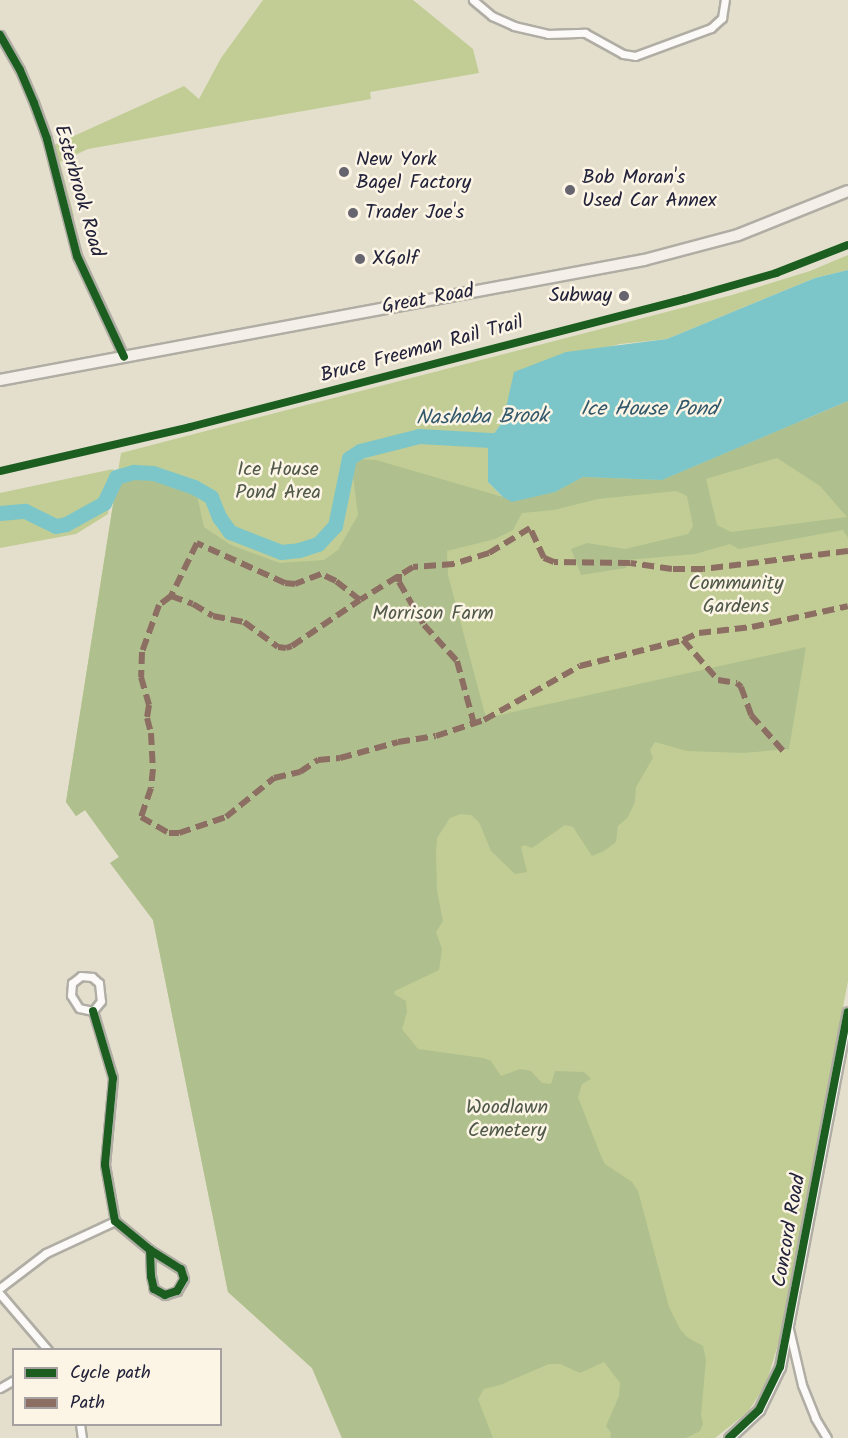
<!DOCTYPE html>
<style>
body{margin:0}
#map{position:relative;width:848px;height:1438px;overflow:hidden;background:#e4dfcd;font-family:Kalam,sans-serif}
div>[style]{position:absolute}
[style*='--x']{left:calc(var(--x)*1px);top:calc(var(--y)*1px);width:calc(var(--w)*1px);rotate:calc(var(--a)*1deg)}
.green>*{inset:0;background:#c1cd94}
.forest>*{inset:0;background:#afc08e}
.water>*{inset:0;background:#7cc6ca}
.river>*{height:15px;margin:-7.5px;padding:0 7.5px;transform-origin:7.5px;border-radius:7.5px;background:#7cc6ca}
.roads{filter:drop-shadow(2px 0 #b0ada4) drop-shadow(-2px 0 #b0ada4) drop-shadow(0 2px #b0ada4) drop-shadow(0 -2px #b0ada4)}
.minor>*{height:7px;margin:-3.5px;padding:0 3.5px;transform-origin:3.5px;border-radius:3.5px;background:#fbfaf8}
.tertiary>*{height:9px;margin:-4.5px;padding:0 4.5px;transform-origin:4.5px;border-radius:4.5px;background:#fbfaf8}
.secondary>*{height:10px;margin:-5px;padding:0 5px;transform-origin:5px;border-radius:5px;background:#f4f0e9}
.quiet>*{height:6px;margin-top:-3px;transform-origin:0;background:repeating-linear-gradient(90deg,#8d6e63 0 12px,transparent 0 18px)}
.cycleway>*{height:8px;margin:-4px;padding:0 4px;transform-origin:4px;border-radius:4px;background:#1b5e20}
.dots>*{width:16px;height:16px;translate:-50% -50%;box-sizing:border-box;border:3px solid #fcf5e5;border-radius:50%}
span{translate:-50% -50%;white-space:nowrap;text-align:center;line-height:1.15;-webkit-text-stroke:5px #fcf5e5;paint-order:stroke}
.poi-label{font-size:20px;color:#22223b}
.left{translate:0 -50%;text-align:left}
.right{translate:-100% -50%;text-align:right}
.street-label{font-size:20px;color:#22223b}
.park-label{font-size:20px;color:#50594a}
.water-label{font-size:21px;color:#32586c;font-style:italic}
.legend{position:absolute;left:12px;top:1348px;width:210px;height:78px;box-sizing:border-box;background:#fcf5e5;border:2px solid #a5a1a1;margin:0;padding:8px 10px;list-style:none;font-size:18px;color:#22223b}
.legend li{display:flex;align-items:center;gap:12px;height:30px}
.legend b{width:30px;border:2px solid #a5a1a1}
</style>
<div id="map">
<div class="green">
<i style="clip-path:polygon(263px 0,413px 0,473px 49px,479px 73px,370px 92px,371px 99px,88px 149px,60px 162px,74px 216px,72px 217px,54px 145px,184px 86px,199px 99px,221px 58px)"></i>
<i style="clip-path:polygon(848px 255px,848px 270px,815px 278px,667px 339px,620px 344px,515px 372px,503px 421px,488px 442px,488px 482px,503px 497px,809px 419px,848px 401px,848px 981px,780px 1338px,766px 1384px,748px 1412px,715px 1438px,342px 1438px,312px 1368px,228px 1292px,153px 920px,110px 863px,119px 857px,85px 810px,76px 816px,66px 802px,121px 453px,732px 295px,810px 271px)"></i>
<i style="clip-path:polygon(113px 469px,108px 514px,76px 534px,0 548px,0 493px)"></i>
</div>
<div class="forest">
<i style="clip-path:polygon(evenodd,848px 401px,848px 538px,843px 530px,739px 549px,730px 544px,695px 554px,627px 560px,626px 568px,581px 575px,571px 549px,587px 543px,625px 549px,688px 534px,693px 526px,687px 496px,676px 491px,598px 499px,554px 510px,522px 513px,513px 530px,495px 539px,447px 551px,448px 575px,486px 718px,806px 647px,789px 749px,743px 753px,687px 751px,655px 742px,650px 750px,653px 758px,636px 787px,635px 802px,628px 817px,618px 826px,616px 842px,604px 851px,592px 856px,573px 827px,565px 825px,532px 848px,524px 845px,521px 847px,527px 872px,515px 874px,491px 851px,479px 822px,471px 815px,461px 814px,450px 818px,437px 838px,436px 853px,437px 890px,443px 921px,436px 932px,442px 949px,439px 970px,395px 991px,394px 994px,406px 1001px,407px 1012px,402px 1029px,418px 1049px,483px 1058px,491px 1061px,501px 1076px,520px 1069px,531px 1071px,542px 1083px,551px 1084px,555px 1071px,584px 1072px,591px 1079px,582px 1084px,578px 1097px,601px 1156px,605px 1164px,632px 1182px,638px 1191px,669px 1307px,680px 1329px,687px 1337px,703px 1346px,706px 1360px,701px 1415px,703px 1424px,700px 1431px,686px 1438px,610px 1438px,611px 1433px,606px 1426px,619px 1396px,620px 1383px,604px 1362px,580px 1373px,560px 1364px,549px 1364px,500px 1385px,484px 1389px,478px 1399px,493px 1438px,342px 1438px,312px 1368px,228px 1292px,153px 920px,110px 863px,119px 857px,85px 810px,76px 816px,66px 802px,117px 480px,156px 477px,197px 495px,204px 527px,231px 545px,280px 563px,324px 560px,338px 550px,358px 515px,351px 461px,357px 459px,376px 460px,503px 497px,555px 492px,583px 477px,662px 480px,848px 401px,777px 458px,820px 486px,847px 517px,731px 532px,717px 525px,706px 479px,777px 458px)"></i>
</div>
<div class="water">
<i style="clip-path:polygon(848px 270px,848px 401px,662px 480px,583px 477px,555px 492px,512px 502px,503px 497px,488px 482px,488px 442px,503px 421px,514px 372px,566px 352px,667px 339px,815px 278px)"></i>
</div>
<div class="river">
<i style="--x:0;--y:513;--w:25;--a:-5"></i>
<i style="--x:25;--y:511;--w:34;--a:26"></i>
<i style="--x:56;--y:526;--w:10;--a:-11"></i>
<i style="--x:66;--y:524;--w:43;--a:-28.9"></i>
<i style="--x:104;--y:503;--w:29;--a:-65"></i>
<i style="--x:116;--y:477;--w:19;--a:-16"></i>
<i style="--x:134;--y:472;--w:19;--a:3"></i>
<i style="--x:153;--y:473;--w:43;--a:18.9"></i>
<i style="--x:194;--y:487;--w:20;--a:30"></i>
<i style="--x:211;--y:497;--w:22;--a:68"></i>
<i style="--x:219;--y:517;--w:19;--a:54"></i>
<i style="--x:230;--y:532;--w:55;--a:21.4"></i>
<i style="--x:281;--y:552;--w:18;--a:-6"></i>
<i style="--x:299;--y:550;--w:20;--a:-18"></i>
<i style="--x:318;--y:544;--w:25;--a:-47"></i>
<i style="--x:335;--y:526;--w:69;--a:-78.4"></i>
<i style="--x:349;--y:458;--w:13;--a:-32"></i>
<i style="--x:360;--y:451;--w:61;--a:-14.3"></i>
<i style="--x:419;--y:436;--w:89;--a:3.2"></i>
</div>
<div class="roads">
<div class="minor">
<i style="--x:473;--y:0;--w:25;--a:40"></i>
<i style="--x:492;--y:16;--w:24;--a:24"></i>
<i style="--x:514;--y:26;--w:35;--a:13"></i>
<i style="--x:548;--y:34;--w:37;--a:-2"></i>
<i style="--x:585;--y:33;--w:43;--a:28.9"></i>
<i style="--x:623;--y:54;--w:12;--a:9"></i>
<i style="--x:635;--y:56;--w:81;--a:-20.2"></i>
<i style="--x:711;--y:28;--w:15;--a:-42"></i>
<i style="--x:722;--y:18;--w:18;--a:-81"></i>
<i style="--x:0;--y:35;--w:40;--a:60.3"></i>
<i style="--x:20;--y:70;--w:36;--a:67"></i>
<i style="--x:34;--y:103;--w:38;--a:70"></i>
<i style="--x:47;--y:139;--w:121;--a:75.6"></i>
<i style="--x:77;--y:256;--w:111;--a:65"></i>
<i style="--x:81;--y:976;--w:11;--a:5"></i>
<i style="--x:92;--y:977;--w:9;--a:41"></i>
<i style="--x:99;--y:983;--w:18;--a:84"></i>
<i style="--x:101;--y:1001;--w:13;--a:129"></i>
<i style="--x:93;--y:1011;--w:14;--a:-168"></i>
<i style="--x:79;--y:1008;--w:15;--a:-122"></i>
<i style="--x:71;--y:995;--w:12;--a:-85"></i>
<i style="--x:72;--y:983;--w:11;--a:-38"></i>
<i style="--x:93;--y:1011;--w:70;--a:73.4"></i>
<i style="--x:113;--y:1078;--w:87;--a:95.3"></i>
<i style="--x:105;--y:1165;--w:57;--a:79.9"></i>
<i style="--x:115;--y:1221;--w:45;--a:39.6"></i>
<i style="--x:150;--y:1250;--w:36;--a:32"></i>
<i style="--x:181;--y:1269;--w:10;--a:73"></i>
<i style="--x:184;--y:1279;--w:14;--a:120"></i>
<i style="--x:177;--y:1291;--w:13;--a:162"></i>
<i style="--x:165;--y:1295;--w:13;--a:-151"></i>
<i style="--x:154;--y:1289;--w:13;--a:-103"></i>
<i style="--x:151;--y:1276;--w:26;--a:-92"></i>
<i style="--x:0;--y:1288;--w:58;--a:-37.3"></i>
<i style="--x:46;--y:1253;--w:76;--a:-24.9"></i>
<i style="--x:0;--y:1294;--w:74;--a:49.4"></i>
<i style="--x:789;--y:1329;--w:57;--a:76.9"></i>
<i style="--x:802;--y:1385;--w:35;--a:68"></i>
<i style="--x:815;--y:1418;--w:23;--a:59"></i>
<i style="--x:0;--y:1388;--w:16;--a:-30"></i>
<i style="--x:80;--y:1424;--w:14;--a:82"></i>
</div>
<div class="tertiary">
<i style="--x:729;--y:1438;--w:41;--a:-43"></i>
<i style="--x:759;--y:1410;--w:48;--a:-64"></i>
<i style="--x:780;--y:1367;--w:361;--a:-79.2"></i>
</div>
<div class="secondary">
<i style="--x:0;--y:380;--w:655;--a:-10.56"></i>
<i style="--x:644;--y:260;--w:97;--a:-14.9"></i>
<i style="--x:738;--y:235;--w:118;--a:-21.8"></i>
</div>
</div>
<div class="quiet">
<i style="--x:848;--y:551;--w:146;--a:172.9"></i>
<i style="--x:703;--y:569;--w:31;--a:180"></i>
<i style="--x:672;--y:569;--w:42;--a:-171.9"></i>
<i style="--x:630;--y:563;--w:76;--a:-179.2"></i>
<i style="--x:554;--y:562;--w:11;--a:-158"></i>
<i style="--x:544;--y:558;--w:33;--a:-115"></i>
<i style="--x:530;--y:528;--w:48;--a:148.6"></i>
<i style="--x:489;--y:553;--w:37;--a:163"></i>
<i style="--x:454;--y:564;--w:41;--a:175.8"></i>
<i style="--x:413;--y:567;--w:62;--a:148.1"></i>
<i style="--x:360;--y:600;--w:31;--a:-142"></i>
<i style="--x:336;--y:581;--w:17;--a:-155"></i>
<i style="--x:321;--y:574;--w:28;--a:159"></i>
<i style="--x:295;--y:584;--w:10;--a:-174"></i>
<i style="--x:285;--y:583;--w:97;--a:-155.6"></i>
<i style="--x:197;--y:543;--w:59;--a:116.1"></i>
<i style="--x:171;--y:596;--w:15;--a:143"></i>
<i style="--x:159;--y:605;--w:50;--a:109.9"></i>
<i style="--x:142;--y:652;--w:25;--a:92"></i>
<i style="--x:141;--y:677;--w:29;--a:74"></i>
<i style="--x:149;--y:705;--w:13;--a:99"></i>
<i style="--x:147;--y:718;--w:16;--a:75"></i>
<i style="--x:151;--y:733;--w:36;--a:87"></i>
<i style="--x:153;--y:769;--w:19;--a:96"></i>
<i style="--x:151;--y:788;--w:31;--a:109"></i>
<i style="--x:141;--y:817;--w:32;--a:30"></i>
<i style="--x:169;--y:833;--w:10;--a:0"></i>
<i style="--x:179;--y:833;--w:50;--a:-18.8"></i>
<i style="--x:226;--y:817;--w:62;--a:-39.1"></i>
<i style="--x:274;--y:778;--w:27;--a:-13"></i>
<i style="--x:300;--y:772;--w:22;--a:-34"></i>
<i style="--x:318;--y:760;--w:22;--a:-5"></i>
<i style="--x:340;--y:758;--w:60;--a:-15.4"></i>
<i style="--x:398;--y:742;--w:38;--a:-9"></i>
<i style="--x:436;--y:736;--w:51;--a:-18.4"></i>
<i style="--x:484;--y:720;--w:110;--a:-29.4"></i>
<i style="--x:580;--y:666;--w:106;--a:-14.2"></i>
<i style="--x:683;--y:640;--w:17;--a:-24"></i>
<i style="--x:699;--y:633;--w:53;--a:-6.5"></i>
<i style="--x:752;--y:627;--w:98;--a:-12.3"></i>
<i style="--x:399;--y:574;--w:8;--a:90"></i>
<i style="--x:399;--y:582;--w:50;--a:59.8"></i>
<i style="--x:424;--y:625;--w:49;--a:47.5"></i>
<i style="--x:457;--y:661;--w:65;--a:74.9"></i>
<i style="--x:171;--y:596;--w:23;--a:20"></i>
<i style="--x:193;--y:604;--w:23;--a:31"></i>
<i style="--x:213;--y:616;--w:32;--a:11"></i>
<i style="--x:244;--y:622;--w:42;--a:36.3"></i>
<i style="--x:278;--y:647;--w:8;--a:7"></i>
<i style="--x:286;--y:648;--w:6;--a:-18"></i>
<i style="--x:292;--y:646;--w:82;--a:-34.1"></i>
<i style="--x:683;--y:640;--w:53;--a:48.8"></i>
<i style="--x:718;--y:680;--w:19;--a:9"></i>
<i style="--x:737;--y:683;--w:6;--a:45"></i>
<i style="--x:741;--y:687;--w:30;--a:70"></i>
<i style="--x:751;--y:715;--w:50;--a:48.3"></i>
</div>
<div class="cycleway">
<i style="--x:0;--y:35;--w:40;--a:60.3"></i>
<i style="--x:20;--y:70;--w:36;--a:67"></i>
<i style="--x:34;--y:103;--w:38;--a:70"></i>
<i style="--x:47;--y:139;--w:121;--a:75.6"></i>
<i style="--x:77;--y:256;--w:111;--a:65"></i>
<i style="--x:0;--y:471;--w:195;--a:-13"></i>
<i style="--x:190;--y:427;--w:511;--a:-14.5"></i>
<i style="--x:685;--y:299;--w:95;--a:-15.9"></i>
<i style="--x:776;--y:273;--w:77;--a:-21.3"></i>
<i style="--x:93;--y:1011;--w:70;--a:73.4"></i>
<i style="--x:113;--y:1078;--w:87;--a:95.3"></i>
<i style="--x:105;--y:1165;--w:57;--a:79.9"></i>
<i style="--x:115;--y:1221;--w:45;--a:39.6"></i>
<i style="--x:150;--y:1250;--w:36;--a:32"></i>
<i style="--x:181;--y:1269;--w:10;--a:73"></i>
<i style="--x:184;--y:1279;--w:14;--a:120"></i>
<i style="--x:177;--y:1291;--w:13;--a:162"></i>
<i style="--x:165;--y:1295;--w:13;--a:-151"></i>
<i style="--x:154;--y:1289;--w:13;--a:-103"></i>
<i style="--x:151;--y:1276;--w:26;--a:-92"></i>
<i style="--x:729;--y:1438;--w:41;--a:-43"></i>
<i style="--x:759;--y:1410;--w:48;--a:-64"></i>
<i style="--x:780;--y:1367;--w:361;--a:-79.2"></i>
</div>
<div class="dots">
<i style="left:344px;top:172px;background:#66646e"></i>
<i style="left:570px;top:190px;background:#66646e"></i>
<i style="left:353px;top:213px;background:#66646e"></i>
<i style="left:360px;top:259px;background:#66646e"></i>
<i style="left:624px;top:296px;background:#66646e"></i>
</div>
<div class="poi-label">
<span class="left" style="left:356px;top:172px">New York<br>Bagel Factory</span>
<span class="left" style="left:582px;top:190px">Bob Moran's<br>Used Car Annex</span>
<span class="left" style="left:365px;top:213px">Trader Joe's</span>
<span class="left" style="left:372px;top:259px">XGolf</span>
<span class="right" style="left:612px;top:296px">Subway</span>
</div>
<div class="street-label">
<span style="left:78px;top:191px;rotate:74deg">Esterbrook Road</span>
<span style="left:428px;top:300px;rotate:-10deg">Great Road</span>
<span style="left:422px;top:350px;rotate:-15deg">Bruce Freeman Rail Trail</span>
<span style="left:790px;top:1231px;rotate:-80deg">Concord Road</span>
</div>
<div class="park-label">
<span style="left:278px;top:482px">Ice House<br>Pond Area</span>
<span style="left:736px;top:596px">Community<br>Gardens</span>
<span style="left:433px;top:614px">Morrison Farm</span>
<span style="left:507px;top:1120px">Woodlawn<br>Cemetery</span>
</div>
<div class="water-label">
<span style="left:649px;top:410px">Ice House Pond</span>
<span style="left:482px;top:418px;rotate:-1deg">Nashoba Brook</span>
</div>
<ul class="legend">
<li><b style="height:8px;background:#1b5e20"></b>Cycle path</li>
<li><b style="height:8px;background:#8d6e63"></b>Path</li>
</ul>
</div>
